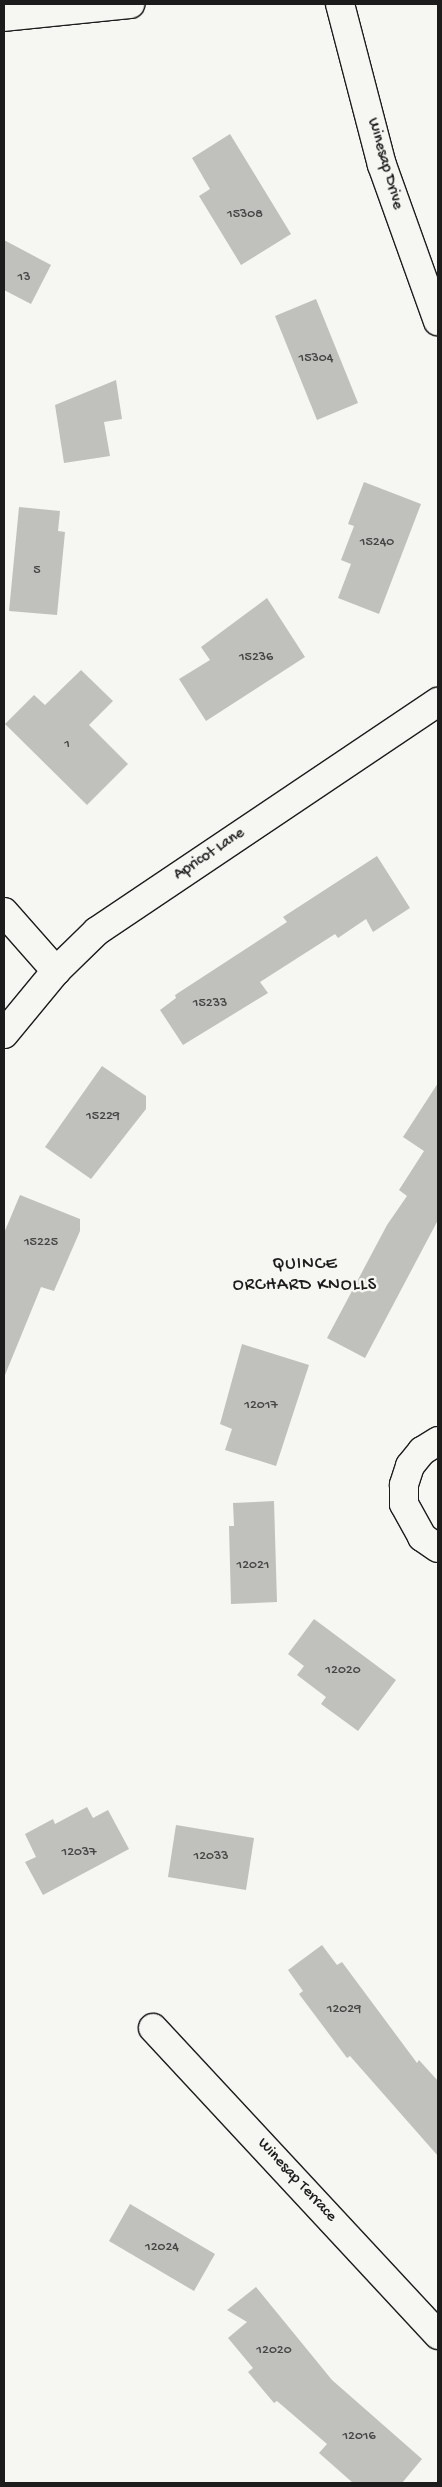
<!DOCTYPE html>
<style>
body{margin:0}
#map{position:relative;width:442px;height:2487px;overflow:hidden;background:#f6f6f2;font-family:"Gochi Hand",sans-serif}
div>[style]{position:absolute}
[style*='--x']{left:calc(var(--x)*1px);top:calc(var(--y)*1px);width:calc(var(--w)*1px);rotate:calc(var(--a)*1deg)}
.building>*{inset:0;background:#c0c0bd}
.roads{filter:drop-shadow(1px 0 #1c1c1c) drop-shadow(-1px 0 #1c1c1c) drop-shadow(0 1px #1c1c1c) drop-shadow(0 -1px #1c1c1c)}
.minor>*{height:28px;margin:-14px;padding:0 14px;transform-origin:14px;border-radius:14px;background:#f6f6f2}
span{translate:-50% -50%;white-space:nowrap;text-align:center;line-height:1.15;-webkit-text-stroke:5px #f6f6f2;paint-order:stroke}
.number-label{font-size:14px;color:#454544}
.number-label span{-webkit-text-stroke-width:0}
.street-label{font-size:16px;color:#1c1c1c}
.neighbourhood-label{font-size:18px;color:#1c1c1c;letter-spacing:1px}
.frame{position:absolute;inset:0;border:5px solid #1c1c1c;pointer-events:none}
</style>
<div id="map">
<div class="building">
<i style="clip-path:polygon(230px 134px,291px 234px,241px 265px,199px 196px,210px 189px,192px 158px)"></i>
<i style="clip-path:polygon(4px 240px,51px 265px,31px 304px,4px 290px)"></i>
<i style="clip-path:polygon(316px 299px,358px 403px,317px 420px,275px 316px)"></i>
<i style="clip-path:polygon(116px 380px,122px 419px,104px 422px,110px 456px,64px 463px,55px 405px)"></i>
<i style="clip-path:polygon(364px 482px,421px 504px,379px 614px,338px 598px,351px 564px,341px 560px,354px 526px,348px 524px)"></i>
<i style="clip-path:polygon(19px 507px,60px 511px,58px 531px,65px 532px,57px 615px,9px 611px)"></i>
<i style="clip-path:polygon(267px 598px,305px 657px,206px 721px,179px 679px,210px 660px,201px 647px)"></i>
<i style="clip-path:polygon(81px 670px,113px 701px,89px 725px,128px 764px,87px 805px,5px 724px,34px 695px,45px 705px)"></i>
<i style="clip-path:polygon(377px 856px,410px 908px,373px 932px,366px 919px,338px 938px,335px 934px,260px 982px,268px 993px,183px 1045px,160px 1010px,176px 998px,175px 995px,287px 922px,283px 917px)"></i>
<i style="clip-path:polygon(102px 1066px,146px 1096px,146px 1109px,91px 1179px,45px 1147px)"></i>
<i style="clip-path:polygon(438px 1083px,438px 1220px,365px 1358px,327px 1338px,387px 1225px,407px 1196px,399px 1190px,424px 1151px,403px 1137px)"></i>
<i style="clip-path:polygon(20px 1195px,80px 1219px,80px 1231px,54px 1291px,41px 1287px,5px 1375px,4px 1233px)"></i>
<i style="clip-path:polygon(242px 1344px,309px 1365px,276px 1466px,225px 1450px,232px 1429px,220px 1424px)"></i>
<i style="clip-path:polygon(274px 1501px,277px 1602px,231px 1604px,229px 1526px,234px 1526px,233px 1503px)"></i>
<i style="clip-path:polygon(314px 1619px,396px 1680px,358px 1731px,321px 1704px,326px 1697px,297px 1675px,304px 1666px,288px 1654px)"></i>
<i style="clip-path:polygon(87px 1807px,93px 1818px,108px 1810px,129px 1849px,43px 1895px,25px 1862px,36px 1857px,25px 1834px,53px 1819px,55px 1824px)"></i>
<i style="clip-path:polygon(176px 1825px,254px 1838px,246px 1890px,168px 1877px)"></i>
<i style="clip-path:polygon(322px 1945px,337px 1965px,342px 1962px,417px 2063px,419px 2060px,438px 2081px,438px 2156px,350px 2056px,347px 2058px,299px 1994px,303px 1991px,288px 1970px)"></i>
<i style="clip-path:polygon(130px 2204px,215px 2254px,194px 2291px,109px 2241px)"></i>
<i style="clip-path:polygon(256px 2287px,332px 2380px,422px 2459px,402px 2483px,353px 2483px,319px 2453px,327px 2444px,277px 2401px,274px 2403px,248px 2372px,253px 2368px,228px 2338px,247px 2322px,227px 2310px)"></i>
</div>
<div class="roads">
<div class="minor">
<i style="--x:340;--y:4;--w:166;--a:75.4"></i>
<i style="--x:382;--y:165;--w:166;--a:70.3"></i>
<i style="--x:4;--y:17;--w:127;--a:-5.9"></i>
<i style="--x:4;--y:912;--w:79;--a:48.6"></i>
<i style="--x:4;--y:1034;--w:82;--a:-50.5"></i>
<i style="--x:56;--y:971;--w:57;--a:-44.3"></i>
<i style="--x:97;--y:931;--w:411;--a:-33.9"></i>
<i style="--x:438;--y:1441;--w:19;--a:148"></i>
<i style="--x:422;--y:1451;--w:19;--a:129"></i>
<i style="--x:410;--y:1466;--w:20;--a:108"></i>
<i style="--x:404;--y:1485;--w:19;--a:90"></i>
<i style="--x:404;--y:1504;--w:38;--a:61"></i>
<i style="--x:422;--y:1537;--w:19;--a:35"></i>
<i style="--x:153;--y:2028;--w:419;--a:47.1"></i>
</div>
</div>
<div class="number-label">
<span style="left:245px;top:215px">15308</span>
<span style="left:24px;top:278px">13</span>
<span style="left:316px;top:359px">15304</span>
<span style="left:377px;top:543px">15240</span>
<span style="left:37px;top:571px">5</span>
<span style="left:256px;top:658px">15236</span>
<span style="left:67px;top:745px">1</span>
<span style="left:210px;top:1004px">15233</span>
<span style="left:103px;top:1117px">15229</span>
<span style="left:41px;top:1243px">15225</span>
<span style="left:261px;top:1406px">12017</span>
<span style="left:253px;top:1566px">12021</span>
<span style="left:343px;top:1671px">12020</span>
<span style="left:79px;top:1853px">12037</span>
<span style="left:211px;top:1857px">12033</span>
<span style="left:344px;top:2010px">12029</span>
<span style="left:162px;top:2248px">12024</span>
<span style="left:274px;top:2351px">12020</span>
<span style="left:359px;top:2437px">12016</span>
</div>
<div class="street-label">
<span style="left:384px;top:164px;rotate:74deg">Winesap Drive</span>
<span style="left:210px;top:855px;rotate:-34deg">Apricot Lane</span>
<span style="left:296px;top:2181px;rotate:47deg">Winesap Terrace</span>
</div>
<div class="neighbourhood-label">
<span style="left:305px;top:1276px">QUINCE<br>ORCHARD KNOLLS</span>
</div>
<div class="frame"></div>
</div>
